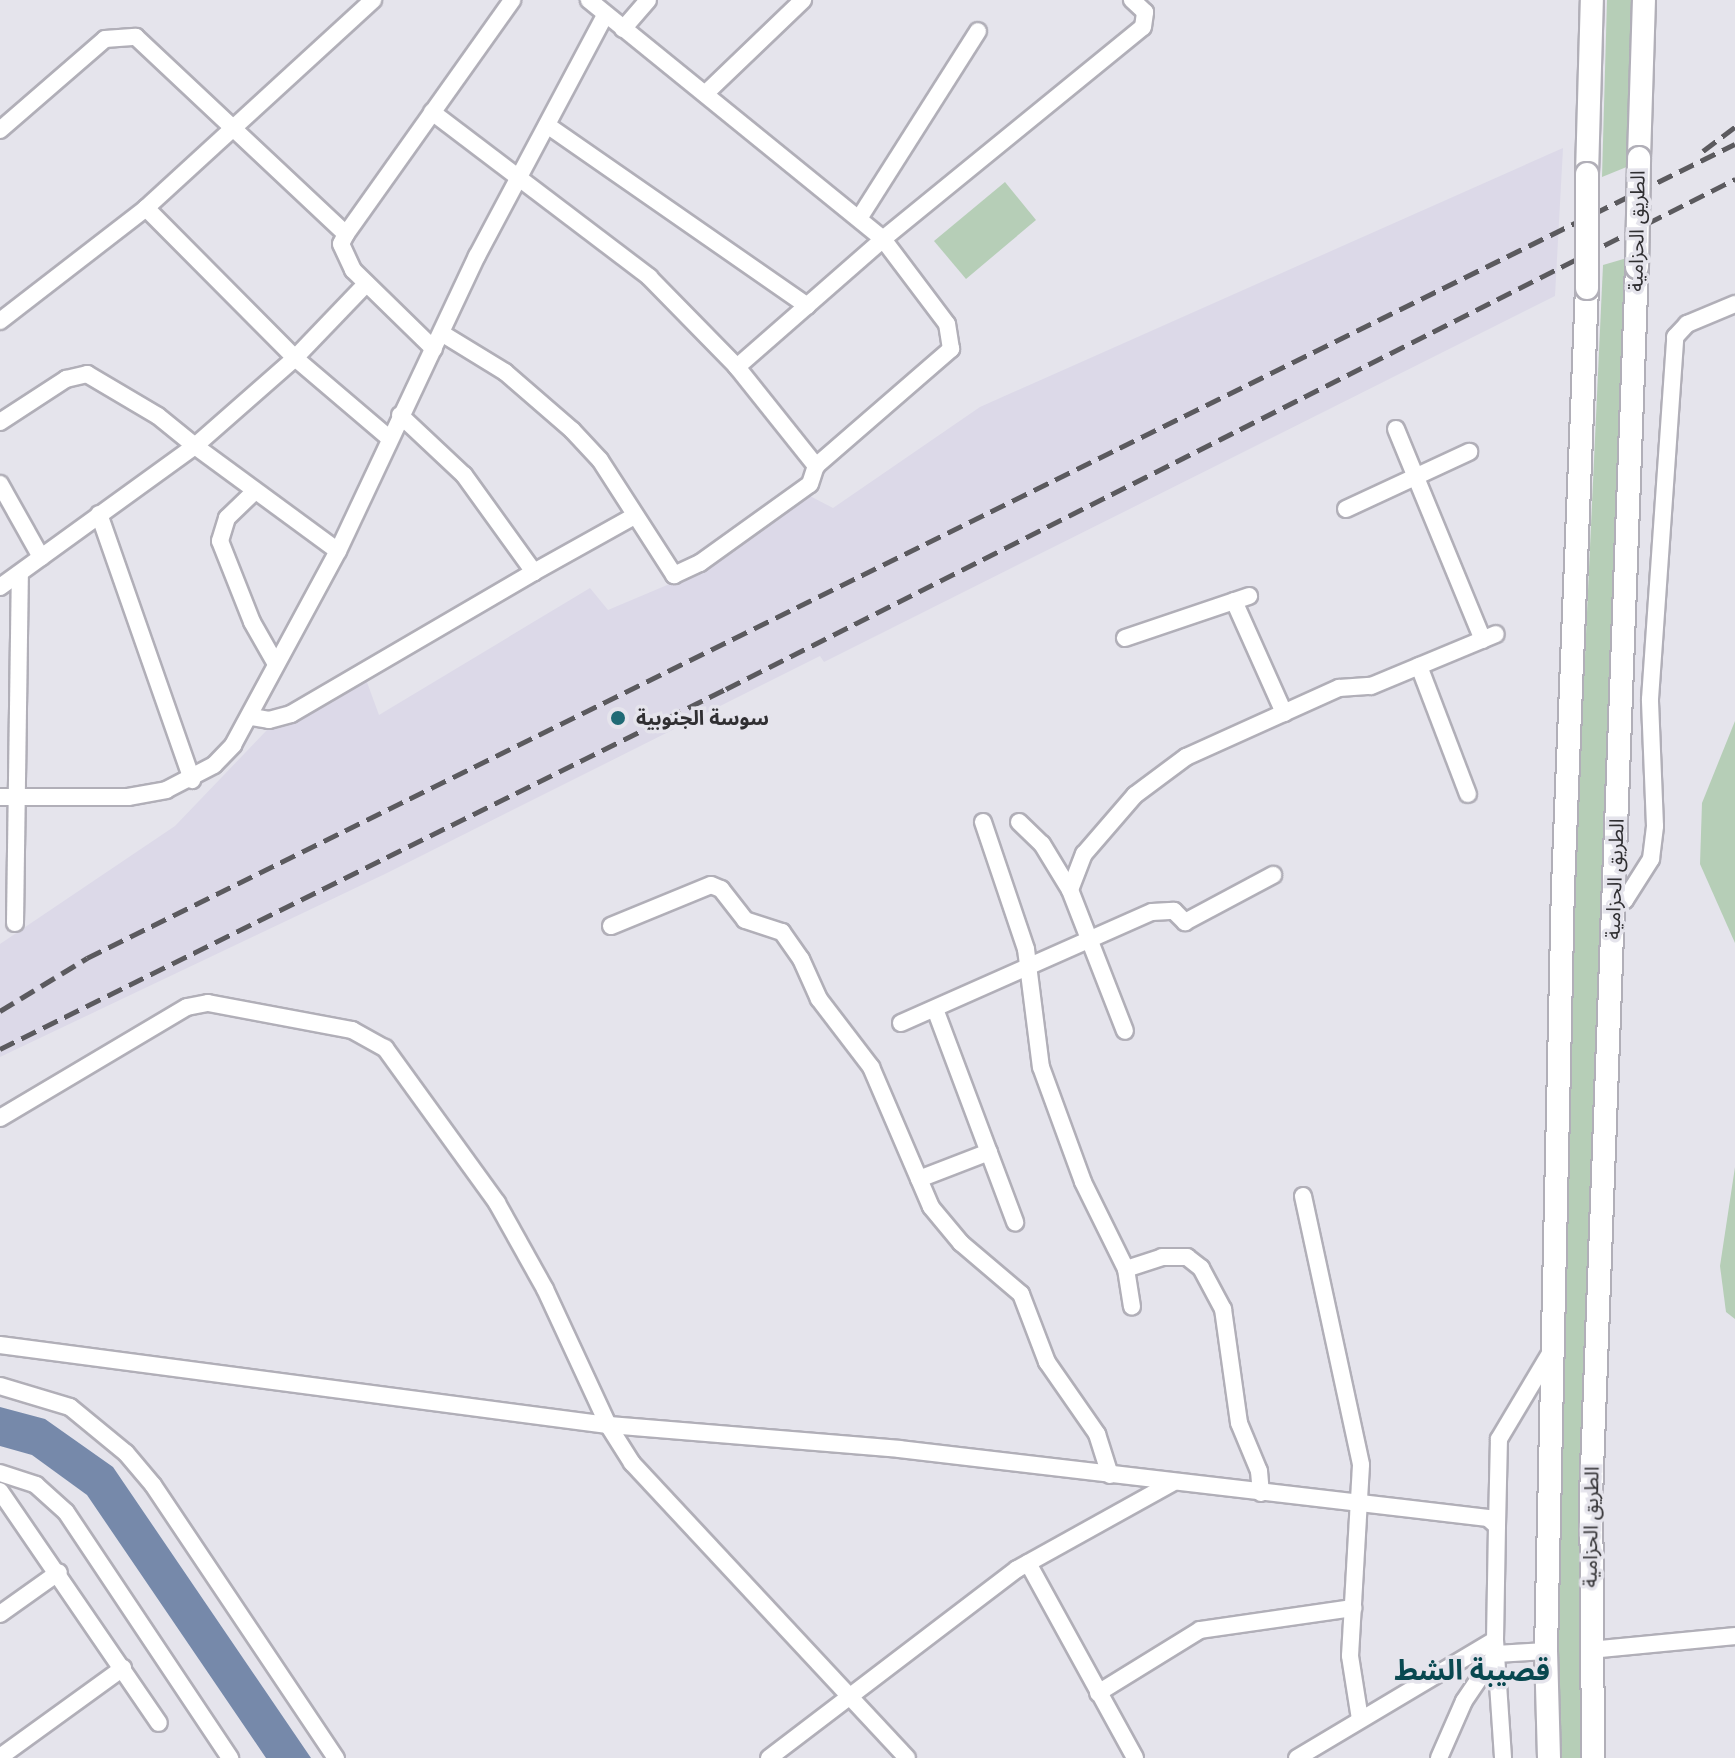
<!DOCTYPE html>
<meta charset="utf-8">
<style>
body{margin:0}
#map{position:relative;width:1735px;height:1758px;overflow:hidden;background:#e5e4ec;font-family:"Times New Roman","Noto Sans Arabic",serif}
div>[style]{position:absolute}
.built>*{inset:0;background:#dcd9e8}
.green>*{inset:0;background:#b6ceb7}
.water>*{inset:0;background:#7689aa}
.roads{filter:drop-shadow(2px 0 #b1afb8) drop-shadow(-2px 0 #b1afb8) drop-shadow(0 2px #b1afb8) drop-shadow(0 -2px #b1afb8)}
.minor>*{height:16px;margin:-8px;padding:0 8px;transform-origin:8px;border-radius:8px;background:#fff}
.highway>*{height:22px;margin:-11px;padding:0 11px;transform-origin:11px;border-radius:11px;background:#fff}
.rail>*{height:5px;margin-top:-2.5px;transform-origin:0;background:repeating-linear-gradient(90deg,#5b5a5e 0 16px,transparent 0 24px)}
.bridges{filter:drop-shadow(2px 0 #b1afb8) drop-shadow(-2px 0 #b1afb8) drop-shadow(0 2px #b1afb8) drop-shadow(0 -2px #b1afb8)}
.highway-bridge>*{height:22px;margin:-11px;padding:0 11px;transform-origin:11px;border-radius:11px;background:#fff}
.dots>*{width:22px;height:22px;translate:-50% -50%;box-sizing:border-box;border:4px solid #e5e4ec;border-radius:50%}
span{translate:-50% -50%;white-space:nowrap;text-align:center;line-height:1.15;-webkit-text-stroke:7px #e5e4ec;paint-order:stroke}
.street-label{font-size:20px;color:#302f32}
.poi-label{font-size:20px;color:#302f32;font-weight:700}
.left{translate:0 -50%;text-align:left}
.district-label{font-size:28px;color:#084850;font-weight:700}
</style>
<div id="map">
<div class="built">
<div style="clip-path:polygon(1563px 148px,1555px 296px,824px 662px,820px 656px,387px 873px,0 1057px,0 944px,175px 826px,267px 730px,364px 674px,379px 715px,590px 588px,608px 610px,679px 580px,806px 494px,833px 508px,980px 407px)"></div>
</div>
<div class="green">
<div style="clip-path:polygon(1607px 0,1634px 0,1629px 166px,1602px 177px)"></div>
<div style="clip-path:polygon(1005px 182px,1036px 220px,966px 279px,934px 241px)"></div>
<div style="clip-path:polygon(1627px 258px,1586px 1758px,1559px 1758px,1554px 1610px,1575px 873px,1603px 265px)"></div>
<div style="clip-path:polygon(1735px 721px,1735px 943px,1700px 864px,1702px 803px)"></div>
<div style="clip-path:polygon(1735px 1167px,1735px 1319px,1726px 1312px,1720px 1266px)"></div>
</div>
<div class="water">
<div style="clip-path:polygon(0 1407px,45px 1419px,113px 1467px,311px 1758px,266px 1758px,87px 1495px,32px 1455px,0 1446px)"></div>
</div>
<div class="roads">
<div class="minor">
<div style="left:623px;top:29px;width:38px;rotate:-49deg"></div>
<div style="left:705px;top:94px;width:136px;rotate:-43.8deg"></div>
<div style="left:432px;top:112px;width:273px;rotate:37.2deg"></div>
<div style="left:649px;top:277px;width:126px;rotate:45.6deg"></div>
<div style="left:737px;top:367px;width:127px;rotate:51.4deg"></div>
<div style="left:547px;top:125px;width:317px;rotate:34.8deg"></div>
<div style="left:0;top:130px;width:139px;rotate:-40.9deg"></div>
<div style="left:105px;top:39px;width:31px;rotate:-4deg"></div>
<div style="left:136px;top:37px;width:288px;rotate:43.2deg"></div>
<div style="left:346px;top:234px;width:11px;rotate:117deg"></div>
<div style="left:341px;top:244px;width:29px;rotate:65deg"></div>
<div style="left:353px;top:270px;width:113px;rotate:44.3deg"></div>
<div style="left:146px;top:208px;width:211px;rotate:45.2deg"></div>
<div style="left:295px;top:358px;width:123px;rotate:40.4deg"></div>
<div style="left:860px;top:217px;width:220px;rotate:-57.6deg"></div>
<div style="left:346px;top:234px;width:287px;rotate:-54.6deg"></div>
<div style="left:0;top:321px;width:185px;rotate:-37.7deg"></div>
<div style="left:146px;top:208px;width:308px;rotate:-42.5deg"></div>
<div style="left:443px;top:334px;width:73px;rotate:31.5deg"></div>
<div style="left:505px;top:372px;width:89px;rotate:40.9deg"></div>
<div style="left:572px;top:430px;width:41px;rotate:47deg"></div>
<div style="left:600px;top:460px;width:137px;rotate:57.2deg"></div>
<div style="left:674px;top:575px;width:29px;rotate:-25deg"></div>
<div style="left:700px;top:563px;width:135px;rotate:-35.7deg"></div>
<div style="left:810px;top:484px;width:19px;rotate:-72deg"></div>
<div style="left:816px;top:466px;width:179px;rotate:-40.9deg"></div>
<div style="left:951px;top:349px;width:25px;rotate:-99deg"></div>
<div style="left:947px;top:324px;width:106px;rotate:-127deg"></div>
<div style="left:883px;top:239px;width:379px;rotate:-140.9deg"></div>
<div style="left:737px;top:367px;width:194px;rotate:-41.2deg"></div>
<div style="left:883px;top:239px;width:335px;rotate:-39.2deg"></div>
<div style="left:1143px;top:27px;width:15px;rotate:-82deg"></div>
<div style="left:1145px;top:12px;width:18px;rotate:-137deg"></div>
<div style="left:400px;top:415px;width:88px;rotate:43.2deg"></div>
<div style="left:464px;top:475px;width:120px;rotate:54.2deg"></div>
<div style="left:534px;top:572px;width:115px;rotate:-29.2deg"></div>
<div style="left:0;top:422px;width:79px;rotate:-33.1deg"></div>
<div style="left:66px;top:379px;width:22px;rotate:-13deg"></div>
<div style="left:87px;top:374px;width:82px;rotate:30.6deg"></div>
<div style="left:158px;top:416px;width:48px;rotate:39deg"></div>
<div style="left:195px;top:446px;width:133px;rotate:-41.3deg"></div>
<div style="left:295px;top:358px;width:103px;rotate:-46.2deg"></div>
<div style="left:1396px;top:429px;width:228px;rotate:67.6deg"></div>
<div style="left:0;top:484px;width:84px;rotate:60.7deg"></div>
<div style="left:255px;top:491px;width:39px;rotate:136deg"></div>
<div style="left:227px;top:518px;width:24px;rotate:107deg"></div>
<div style="left:220px;top:541px;width:87px;rotate:68.4deg"></div>
<div style="left:252px;top:622px;width:48px;rotate:60.3deg"></div>
<div style="left:1346px;top:509px;width:136px;rotate:-24.9deg"></div>
<div style="left:99px;top:514px;width:282px;rotate:70.7deg"></div>
<div style="left:0;top:587px;width:241px;rotate:-35.9deg"></div>
<div style="left:195px;top:446px;width:177px;rotate:36.3deg"></div>
<div style="left:1234px;top:601px;width:123px;rotate:65.9deg"></div>
<div style="left:1125px;top:638px;width:131px;rotate:-18.7deg"></div>
<div style="left:1419px;top:666px;width:137px;rotate:69.1deg"></div>
<div style="left:252px;top:717px;width:17px;rotate:10deg"></div>
<div style="left:269px;top:720px;width:23px;rotate:-15deg"></div>
<div style="left:291px;top:714px;width:281px;rotate:-30.3deg"></div>
<div style="left:0;top:797px;width:128px"></div>
<div style="left:128px;top:797px;width:39px;rotate:-10deg"></div>
<div style="left:166px;top:790px;width:54px;rotate:-27.5deg"></div>
<div style="left:214px;top:765px;width:28px;rotate:-46deg"></div>
<div style="left:233px;top:745px;width:221px;rotate:-61.6deg"></div>
<div style="left:338px;top:551px;width:326px;rotate:-64.8deg"></div>
<div style="left:477px;top:256px;width:273px;rotate:-62deg"></div>
<div style="left:983px;top:822px;width:134px;rotate:71.3deg"></div>
<div style="left:1026px;top:949px;width:119px;rotate:82.8deg"></div>
<div style="left:1041px;top:1067px;width:122px;rotate:69.9deg"></div>
<div style="left:1083px;top:1182px;width:97px;rotate:63.7deg"></div>
<div style="left:1126px;top:1269px;width:38px;rotate:81deg"></div>
<div style="left:1019px;top:822px;width:32px;rotate:44deg"></div>
<div style="left:1042px;top:844px;width:54px;rotate:58.7deg"></div>
<div style="left:1070px;top:890px;width:151px;rotate:68.7deg"></div>
<div style="left:1070px;top:890px;width:39px;rotate:-69deg"></div>
<div style="left:1084px;top:854px;width:78px;rotate:-49.2deg"></div>
<div style="left:1135px;top:795px;width:64px;rotate:-36.7deg"></div>
<div style="left:1186px;top:757px;width:168px;rotate:-24.3deg"></div>
<div style="left:1339px;top:688px;width:32px;rotate:-4deg"></div>
<div style="left:1371px;top:686px;width:135px;rotate:-22.6deg"></div>
<div style="left:1614px;top:902px;width:11px;rotate:-10deg"></div>
<div style="left:1625px;top:900px;width:49px;rotate:-57.6deg"></div>
<div style="left:1651px;top:859px;width:33px;rotate:-83deg"></div>
<div style="left:1655px;top:826px;width:127px;rotate:-92.3deg"></div>
<div style="left:1650px;top:699px;width:363px;rotate:-86deg"></div>
<div style="left:1675px;top:337px;width:18px;rotate:-47deg"></div>
<div style="left:1687px;top:324px;width:52px;rotate:-22.6deg"></div>
<div style="left:15px;top:923px;width:348px;rotate:-89.2deg"></div>
<div style="left:611px;top:926px;width:108px;rotate:-22.3deg"></div>
<div style="left:711px;top:885px;width:11px;rotate:22deg"></div>
<div style="left:721px;top:889px;width:39px;rotate:52deg"></div>
<div style="left:745px;top:920px;width:39px;rotate:18deg"></div>
<div style="left:782px;top:932px;width:33px;rotate:55deg"></div>
<div style="left:801px;top:959px;width:44px;rotate:65.8deg"></div>
<div style="left:819px;top:999px;width:86px;rotate:52.6deg"></div>
<div style="left:871px;top:1067px;width:152px;rotate:66.8deg"></div>
<div style="left:931px;top:1207px;width:47px;rotate:50.2deg"></div>
<div style="left:961px;top:1243px;width:79px;rotate:40.4deg"></div>
<div style="left:1021px;top:1294px;width:73px;rotate:69.1deg"></div>
<div style="left:1047px;top:1362px;width:88px;rotate:55.2deg"></div>
<div style="left:1097px;top:1434px;width:43px;rotate:72.4deg"></div>
<div style="left:935px;top:1009px;width:228px;rotate:69.4deg"></div>
<div style="left:901px;top:1023px;width:274px;rotate:-23.9deg"></div>
<div style="left:1152px;top:912px;width:22px;rotate:-3deg"></div>
<div style="left:1174px;top:911px;width:16px;rotate:45deg"></div>
<div style="left:1185px;top:922px;width:100px;rotate:-28.1deg"></div>
<div style="left:0;top:1118px;width:217px;rotate:-30.7deg"></div>
<div style="left:187px;top:1007px;width:21px;rotate:-11deg"></div>
<div style="left:208px;top:1003px;width:147px;rotate:10.6deg"></div>
<div style="left:352px;top:1030px;width:38px;rotate:29deg"></div>
<div style="left:385px;top:1048px;width:191px;rotate:54.1deg"></div>
<div style="left:497px;top:1203px;width:98px;rotate:60.8deg"></div>
<div style="left:545px;top:1289px;width:150px;rotate:65.1deg"></div>
<div style="left:608px;top:1425px;width:45px;rotate:57.7deg"></div>
<div style="left:632px;top:1463px;width:403px;rotate:47deg"></div>
<div style="left:919px;top:1179px;width:75px;rotate:-21.1deg"></div>
<div style="left:1303px;top:1196px;width:275px;rotate:77.8deg"></div>
<div style="left:1361px;top:1465px;width:191px;rotate:93.3deg"></div>
<div style="left:1350px;top:1656px;width:64px;rotate:81deg"></div>
<div style="left:1126px;top:1269px;width:38px;rotate:-18deg"></div>
<div style="left:1162px;top:1257px;width:25px"></div>
<div style="left:1187px;top:1257px;width:18px;rotate:38deg"></div>
<div style="left:1201px;top:1268px;width:47px;rotate:61.8deg"></div>
<div style="left:1223px;top:1309px;width:115px;rotate:82deg"></div>
<div style="left:1239px;top:1423px;width:52px;rotate:67.4deg"></div>
<div style="left:1259px;top:1471px;width:22px;rotate:85deg"></div>
<div style="left:0;top:1345px;width:613px;rotate:7.5deg"></div>
<div style="left:608px;top:1425px;width:292px;rotate:4.7deg"></div>
<div style="left:899px;top:1449px;width:593px;rotate:6.68deg"></div>
<div style="left:1488px;top:1518px;width:12px;rotate:42deg"></div>
<div style="left:1497px;top:1526px;width:114px;rotate:91deg"></div>
<div style="left:1495px;top:1640px;width:118px;rotate:86.1deg"></div>
<div style="left:0;top:1386px;width:73px;rotate:16.7deg"></div>
<div style="left:70px;top:1407px;width:72px;rotate:39.4deg"></div>
<div style="left:126px;top:1453px;width:42px;rotate:49.8deg"></div>
<div style="left:153px;top:1485px;width:329px;rotate:56.2deg"></div>
<div style="left:0;top:1473px;width:38px;rotate:18deg"></div>
<div style="left:36px;top:1485px;width:40px;rotate:42deg"></div>
<div style="left:66px;top:1512px;width:296px;rotate:56.3deg"></div>
<div style="left:0;top:1491px;width:281px;rotate:55.6deg"></div>
<div style="left:1497px;top:1526px;width:87px;rotate:-88.7deg"></div>
<div style="left:1499px;top:1439px;width:104px;rotate:-59.2deg"></div>
<div style="left:1028px;top:1563px;width:222px;rotate:61.2deg"></div>
<div style="left:0;top:1614px;width:72px;rotate:-35.4deg"></div>
<div style="left:1590px;top:1650px;width:146px;rotate:-5.5deg"></div>
<div style="left:1098px;top:1693px;width:120px;rotate:-31.7deg"></div>
<div style="left:1200px;top:1630px;width:155px;rotate:-8.2deg"></div>
<div style="left:0;top:1757px;width:152px;rotate:-35.9deg"></div>
<div style="left:769px;top:1758px;width:312px;rotate:-37.3deg"></div>
<div style="left:1017px;top:1569px;width:177px;rotate:-29deg"></div>
<div style="left:1297px;top:1758px;width:230px;rotate:-30.8deg"></div>
<div style="left:1439px;top:1758px;width:62px;rotate:-66.3deg"></div>
<div style="left:1464px;top:1701px;width:57px;rotate:-55.8deg"></div>
<div style="left:1496px;top:1654px;width:50px;rotate:-3.4deg"></div>
</div>
<div class="highway">
<div style="left:1639px;top:158px;width:158px;rotate:-88.2deg"></div>
<div style="left:1587px;top:174px;width:174px;rotate:-88.4deg"></div>
<div style="left:1549px;top:1758px;width:107px;rotate:-91.6deg"></div>
<div style="left:1546px;top:1651px;width:764px;rotate:-88.73deg"></div>
<div style="left:1563px;top:887px;width:599px;rotate:-87.71deg"></div>
<div style="left:1593px;top:1758px;width:262px;rotate:-90.4deg"></div>
<div style="left:1591px;top:1496px;width:1230px;rotate:-87.86deg"></div>
</div>
</div>
<div class="rail">
<div style="left:1703px;top:151px;width:40px;rotate:-37deg"></div>
<div style="left:0;top:1011px;width:102px;rotate:-31.3deg"></div>
<div style="left:87px;top:958px;width:1838px;rotate:-26.29deg"></div>
<div style="left:0;top:1049px;width:810px;rotate:-26.38deg"></div>
<div style="left:726px;top:689px;width:1131px;rotate:-26.81deg"></div>
</div>
<div class="bridges">
<div class="highway-bridge">
<div style="left:1637px;top:267px;width:109px;rotate:-88.9deg"></div>
<div style="left:1587px;top:288px;width:114px;rotate:-90deg"></div>
</div>
</div>
<div class="dots">
<div style="left:618px;top:718px;background:#206a75"></div>
</div>
<div class="street-label">
<span style="left:1637px;top:231px;rotate:-89deg">الطريق الحزامية</span>
<span style="left:1615px;top:879px;rotate:-88deg">الطريق الحزامية</span>
<span style="left:1591px;top:1527px;rotate:-89deg">الطريق الحزامية</span>
</div>
<div class="poi-label">
<span class="left" style="left:636px;top:718px">سوسة الجنوبية</span>
</div>
<div class="district-label">
<span style="left:1472px;top:1671px">قصيبة الشط</span>
</div>
</div>
